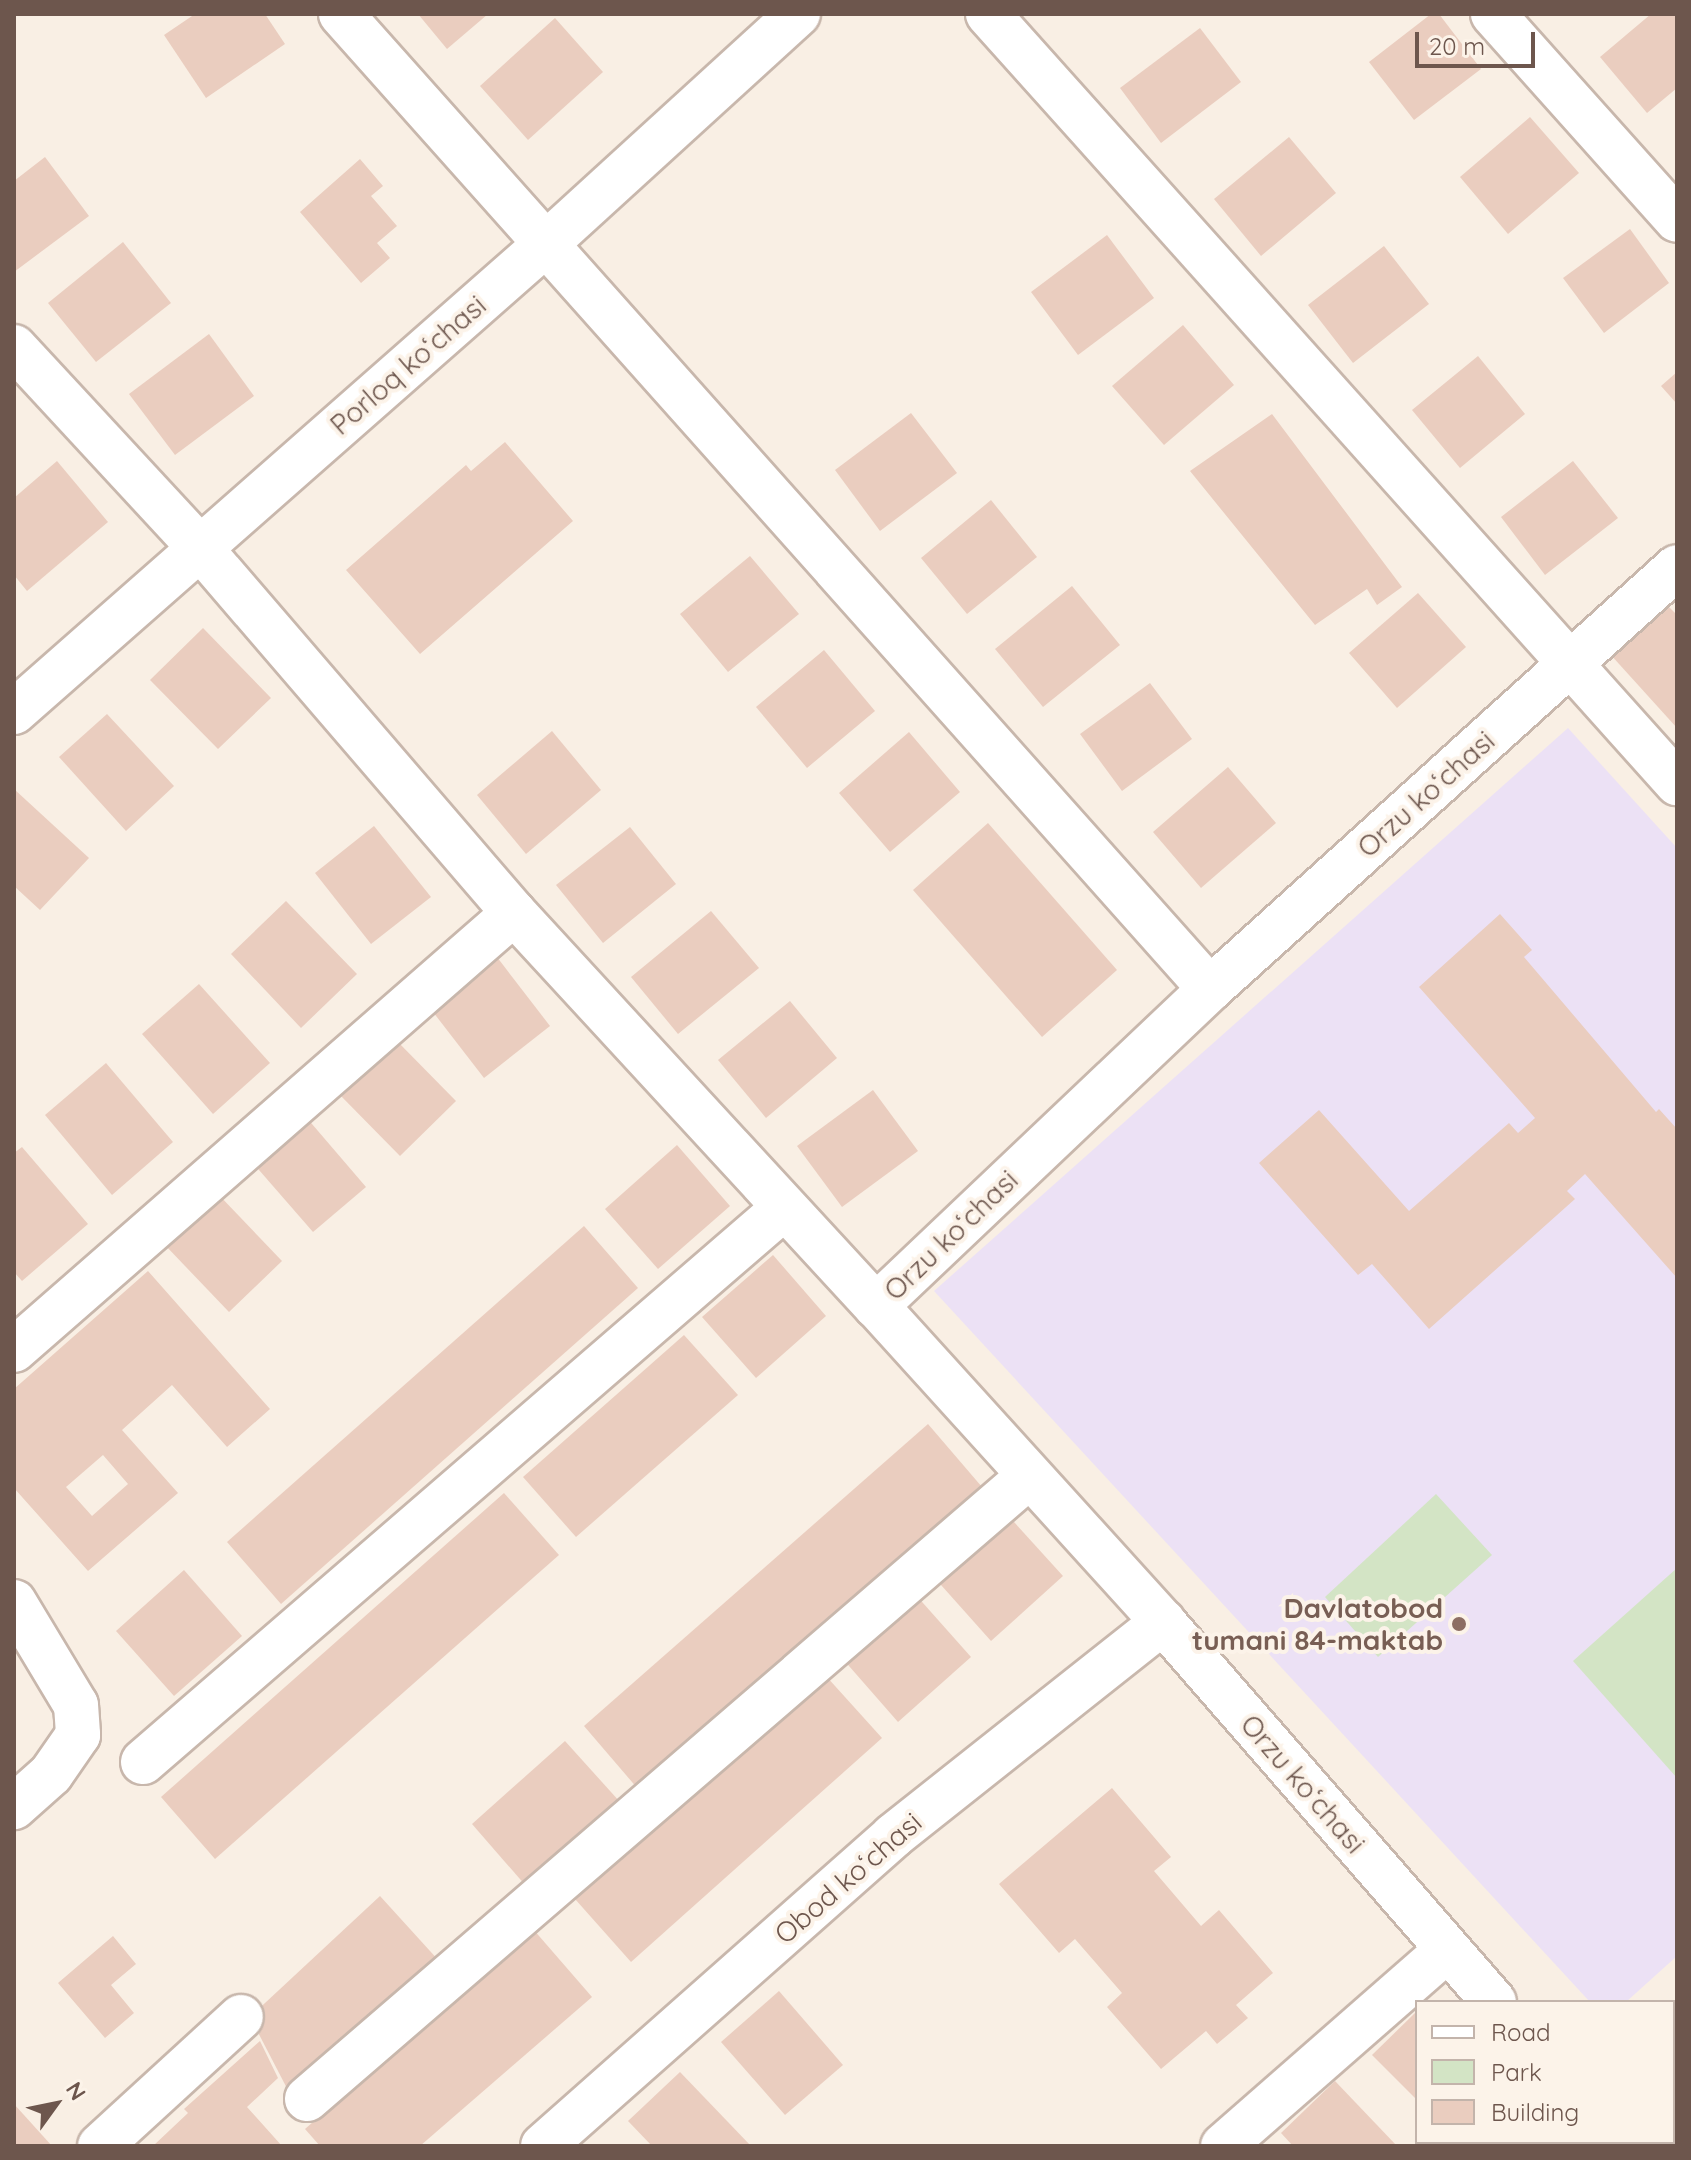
<!DOCTYPE html>
<meta charset="utf-8">
<style>
body{margin:0}
#map{position:relative;width:1691px;height:2160px;overflow:hidden;background:#f9efe4;font-family:Quicksand,sans-serif}
div>[style]{position:absolute}
.education>*{inset:0;background:#ece1f5}
.green>*{inset:0;background:#d3e4c5}
.building>*{inset:0;background:#eacdbf}
.roads{filter:drop-shadow(2px 0 #c8b7ac) drop-shadow(-2px 0 #c8b7ac) drop-shadow(0 2px #c8b7ac) drop-shadow(0 -2px #c8b7ac)}
.minor>*{height:44px;margin:-22px;padding:0 22px;transform-origin:22px;border-radius:22px;background:#fff}
.dots>*{width:22px;height:22px;translate:-50% -50%;box-sizing:border-box;border:4px solid #fcf3e9;border-radius:50%}
span{translate:-50% -50%;white-space:nowrap;text-align:center;line-height:1.15;-webkit-text-stroke:8px #fcf3e9;paint-order:stroke}
.street-label{font-size:28px;color:#6d564d}
.education-label{font-size:28px;color:#785e54;font-weight:700}
.right{translate:-100% -50%;text-align:right}
.frame{position:absolute;inset:0;border:16px solid #6d564d;pointer-events:none}
.legend{position:absolute;left:1415px;top:2000px;width:260px;height:144px;box-sizing:border-box;background:#fcf3e9;border:2px solid #c3b4ab;margin:0;padding:10px 14px;list-style:none;font-size:24px;color:#6d564d}
.legend li{display:flex;align-items:center;gap:16px;height:40px}
.legend b{width:40px;border:2px solid #c3b4ab}
.north{position:absolute;left:16px;top:2064px;width:80px;height:80px;-webkit-text-stroke:6px #fcf3e9;paint-order:stroke;rotate:57deg;font-size:22px;font-weight:700;line-height:32px;text-align:center;color:#6d564d}
.north::after{content:'';display:block;margin:auto;width:28px;height:36px;background:#6d564d;clip-path:polygon(50% 0,100% 100%,50% 72%,0 100%)}
.scale{position:absolute;left:1415px;top:32px;width:120px;height:36px;box-sizing:border-box;border:4px solid #6d564d;border-top:0;padding-left:10px;font-size:24px;line-height:28px;white-space:nowrap;color:#6d564d;-webkit-text-stroke:6px #fcf3e9;paint-order:stroke}
</style>
<div id="map">
<div class="education">
<div style="clip-path:polygon(1568px 728px,1677px 848px,1677px 1956px,1626px 2002px,1590px 2002px,934px 1291px)"></div>
</div>
<div class="green">
<div style="clip-path:polygon(1436px 1494px,1492px 1555px,1378px 1657px,1325px 1597px)"></div>
<div style="clip-path:polygon(1677px 1568px,1677px 1778px,1573px 1661px)"></div>
</div>
<div class="building">
<div style="clip-path:polygon(195px 14px,265px 14px,285px 44px,206px 98px,164px 35px)"></div>
<div style="clip-path:polygon(418px 14px,488px 14px,447px 49px)"></div>
<div style="clip-path:polygon(1431px 14px,1439px 14px,1481px 69px,1414px 120px,1369px 62px)"></div>
<div style="clip-path:polygon(1651px 14px,1677px 14px,1677px 88px,1647px 113px,1600px 57px)"></div>
<div style="clip-path:polygon(555px 18px,603px 72px,528px 140px,480px 86px)"></div>
<div style="clip-path:polygon(1200px 28px,1241px 82px,1161px 143px,1120px 88px)"></div>
<div style="clip-path:polygon(1530px 117px,1579px 173px,1508px 234px,1460px 177px)"></div>
<div style="clip-path:polygon(1289px 137px,1336px 193px,1261px 256px,1214px 199px)"></div>
<div style="clip-path:polygon(45px 157px,89px 216px,14px 272px,14px 181px)"></div>
<div style="clip-path:polygon(360px 159px,383px 186px,371px 196px,397px 226px,377px 243px,390px 258px,361px 283px,300px 212px)"></div>
<div style="clip-path:polygon(1630px 229px,1669px 283px,1604px 333px,1563px 278px)"></div>
<div style="clip-path:polygon(1107px 235px,1154px 298px,1078px 355px,1031px 292px)"></div>
<div style="clip-path:polygon(123px 242px,171px 303px,96px 362px,48px 303px)"></div>
<div style="clip-path:polygon(1384px 246px,1429px 304px,1353px 363px,1308px 305px)"></div>
<div style="clip-path:polygon(1183px 325px,1234px 385px,1164px 445px,1112px 386px)"></div>
<div style="clip-path:polygon(209px 334px,254px 396px,175px 455px,129px 394px)"></div>
<div style="clip-path:polygon(1478px 356px,1525px 414px,1460px 468px,1412px 410px)"></div>
<div style="clip-path:polygon(1677px 372px,1677px 404px,1661px 386px)"></div>
<div style="clip-path:polygon(911px 413px,957px 473px,880px 531px,835px 470px)"></div>
<div style="clip-path:polygon(1272px 414px,1402px 587px,1377px 605px,1367px 589px,1315px 625px,1190px 471px)"></div>
<div style="clip-path:polygon(505px 442px,573px 521px,420px 654px,346px 570px,466px 465px,471px 471px)"></div>
<div style="clip-path:polygon(57px 461px,108px 522px,27px 591px,14px 575px,14px 498px)"></div>
<div style="clip-path:polygon(1573px 461px,1618px 518px,1545px 575px,1501px 517px)"></div>
<div style="clip-path:polygon(991px 500px,1037px 557px,967px 614px,921px 558px)"></div>
<div style="clip-path:polygon(750px 556px,799px 614px,728px 672px,680px 614px)"></div>
<div style="clip-path:polygon(1072px 586px,1120px 645px,1043px 707px,995px 649px)"></div>
<div style="clip-path:polygon(1418px 593px,1466px 647px,1397px 708px,1349px 653px)"></div>
<div style="clip-path:polygon(1665px 603px,1677px 615px,1677px 728px,1610px 654px)"></div>
<div style="clip-path:polygon(203px 628px,271px 698px,218px 749px,150px 680px)"></div>
<div style="clip-path:polygon(824px 650px,875px 711px,807px 768px,756px 707px)"></div>
<div style="clip-path:polygon(1150px 683px,1192px 739px,1122px 791px,1080px 734px)"></div>
<div style="clip-path:polygon(107px 714px,174px 786px,126px 831px,59px 757px)"></div>
<div style="clip-path:polygon(552px 731px,601px 790px,526px 854px,477px 795px)"></div>
<div style="clip-path:polygon(909px 732px,960px 792px,890px 852px,839px 793px)"></div>
<div style="clip-path:polygon(1228px 767px,1276px 823px,1201px 888px,1153px 832px)"></div>
<div style="clip-path:polygon(14px 789px,89px 858px,40px 910px,14px 886px)"></div>
<div style="clip-path:polygon(988px 823px,1117px 970px,1042px 1037px,913px 890px)"></div>
<div style="clip-path:polygon(374px 826px,431px 897px,371px 944px,315px 873px)"></div>
<div style="clip-path:polygon(630px 827px,676px 884px,603px 943px,556px 885px)"></div>
<div style="clip-path:polygon(286px 901px,357px 974px,301px 1028px,231px 954px)"></div>
<div style="clip-path:polygon(711px 911px,759px 968px,678px 1034px,631px 977px)"></div>
<div style="clip-path:polygon(1500px 914px,1532px 950px,1524px 957px,1656px 1112px,1659px 1109px,1677px 1129px,1677px 1278px,1585px 1174px,1567px 1191px,1575px 1199px,1429px 1329px,1372px 1264px,1358px 1275px,1259px 1163px,1319px 1110px,1409px 1211px,1509px 1123px,1518px 1133px,1535px 1118px,1419px 987px)"></div>
<div style="clip-path:polygon(490px 948px,550px 1026px,484px 1078px,423px 999px)"></div>
<div style="clip-path:polygon(199px 984px,270px 1063px,213px 1114px,142px 1034px)"></div>
<div style="clip-path:polygon(790px 1001px,837px 1058px,766px 1118px,718px 1060px)"></div>
<div style="clip-path:polygon(395px 1039px,456px 1101px,400px 1156px,339px 1094px)"></div>
<div style="clip-path:polygon(106px 1063px,173px 1142px,112px 1195px,45px 1115px)"></div>
<div style="clip-path:polygon(873px 1090px,918px 1151px,842px 1207px,797px 1146px)"></div>
<div style="clip-path:polygon(306px 1117px,366px 1187px,313px 1232px,253px 1163px)"></div>
<div style="clip-path:polygon(677px 1145px,730px 1206px,658px 1269px,605px 1209px)"></div>
<div style="clip-path:polygon(22px 1147px,88px 1224px,22px 1281px,14px 1272px,14px 1153px)"></div>
<div style="clip-path:polygon(217px 1193px,282px 1261px,229px 1312px,164px 1244px)"></div>
<div style="clip-path:polygon(584px 1226px,638px 1288px,281px 1604px,227px 1542px)"></div>
<div style="clip-path:polygon(773px 1255px,826px 1316px,756px 1378px,702px 1317px)"></div>
<div style="clip-path:polygon(evenodd,148px 1271px,270px 1409px,227px 1447px,172px 1385px,122px 1430px,178px 1493px,88px 1571px,14px 1488px,14px 1389px,148px 1271px,103px 1455px,128px 1484px,92px 1516px,66px 1487px,103px 1455px)"></div>
<div style="clip-path:polygon(684px 1335px,738px 1395px,576px 1537px,523px 1477px)"></div>
<div style="clip-path:polygon(928px 1424px,982px 1487px,638px 1789px,584px 1726px)"></div>
<div style="clip-path:polygon(504px 1493px,559px 1555px,215px 1859px,161px 1797px)"></div>
<div style="clip-path:polygon(1005px 1512px,1063px 1576px,991px 1641px,933px 1576px)"></div>
<div style="clip-path:polygon(184px 1570px,242px 1636px,174px 1696px,116px 1631px)"></div>
<div style="clip-path:polygon(915px 1594px,971px 1657px,898px 1722px,842px 1658px)"></div>
<div style="clip-path:polygon(826px 1676px,882px 1738px,631px 1962px,575px 1899px)"></div>
<div style="clip-path:polygon(565px 1741px,620px 1802px,526px 1886px,472px 1824px)"></div>
<div style="clip-path:polygon(1112px 1788px,1171px 1857px,1154px 1871px,1201px 1926px,1219px 1910px,1273px 1973px,1236px 2005px,1248px 2018px,1217px 2044px,1206px 2031px,1161px 2069px,1107px 2007px,1122px 1993px,1075px 1939px,1059px 1953px,999px 1884px)"></div>
<div style="clip-path:polygon(380px 1896px,440px 1962px,292px 2098px,250px 2017px)"></div>
<div style="clip-path:polygon(533px 1929px,592px 1997px,420px 2146px,320px 2146px,305px 2129px)"></div>
<div style="clip-path:polygon(113px 1936px,136px 1964px,111px 1985px,134px 2013px,105px 2038px,58px 1983px)"></div>
<div style="clip-path:polygon(779px 1991px,843px 2065px,785px 2115px,721px 2042px)"></div>
<div style="clip-path:polygon(1417px 2011px,1417px 2100px,1372px 2055px)"></div>
<div style="clip-path:polygon(260px 2041px,278px 2078px,247px 2107px,282px 2146px,153px 2146px,188px 2113px,184px 2109px)"></div>
<div style="clip-path:polygon(1677px 2056px,1677px 2114px,1673px 2110px)"></div>
<div style="clip-path:polygon(680px 2072px,751px 2146px,652px 2146px,628px 2121px)"></div>
<div style="clip-path:polygon(1335px 2081px,1397px 2146px,1293px 2146px,1281px 2133px)"></div>
<div style="clip-path:polygon(14px 2104px,52px 2146px,14px 2146px)"></div>
</div>
<div class="roads">
<div class="minor">
<div style="left:341px;top:14px;width:1306px;rotate:48.29deg"></div>
<div style="left:988px;top:14px;width:1033px;rotate:48.14deg"></div>
<div style="left:1493px;top:14px;width:276px;rotate:48.2deg"></div>
<div style="left:14px;top:347px;width:274px;rotate:47.2deg"></div>
<div style="left:200px;top:548px;width:481px;rotate:49.3deg"></div>
<div style="left:514px;top:913px;width:534px;rotate:47.35deg"></div>
<div style="left:14px;top:712px;width:710px;rotate:-41.35deg"></div>
<div style="left:547px;top:243px;width:340px;rotate:-42.4deg"></div>
<div style="left:14px;top:1350px;width:664px;rotate:-41.15deg"></div>
<div style="left:14px;top:1602px;width:120px;rotate:59deg"></div>
<div style="left:76px;top:1705px;width:30px;rotate:86deg"></div>
<div style="left:78px;top:1735px;width:47px;rotate:124.7deg"></div>
<div style="left:51px;top:1774px;width:50px;rotate:138.3deg"></div>
<div style="left:143px;top:1762px;width:847px;rotate:-40.84deg"></div>
<div style="left:1494px;top:2002px;width:504px;rotate:-131.06deg"></div>
<div style="left:1163px;top:1622px;width:427px;rotate:-132.2deg"></div>
<div style="left:876px;top:1306px;width:460px;rotate:-43.5deg"></div>
<div style="left:1210px;top:989px;width:629px;rotate:-42.1deg"></div>
<div style="left:307px;top:2099px;width:952px;rotate:-40.78deg"></div>
<div style="left:1622px;top:2142px;width:6px;rotate:45deg"></div>
<div style="left:100px;top:2146px;width:191px;rotate:-42.5deg"></div>
<div style="left:543px;top:2146px;width:468px;rotate:-41.5deg"></div>
<div style="left:893px;top:1836px;width:345px;rotate:-38.4deg"></div>
<div style="left:1223px;top:2146px;width:298px;rotate:-41.2deg"></div>
</div>
</div>
<div class="dots">
<div style="left:1459px;top:1624px;background:#8d6e63"></div>
</div>
<div class="street-label">
<span style="left:408px;top:365px;rotate:-41deg">Porloq koʻchasi</span>
<span style="left:1426px;top:794px;rotate:-42deg">Orzu koʻchasi</span>
<span style="left:951px;top:1235px;rotate:-44deg">Orzu koʻchasi</span>
<span style="left:1303px;top:1784px;rotate:49deg">Orzu koʻchasi</span>
<span style="left:848px;top:1878px;rotate:-41deg">Obod koʻchasi</span>
</div>
<div class="education-label">
<span class="right" style="left:1443px;top:1624px">Davlatobod<br>tumani 84-maktab</span>
</div>
<div class="frame"></div>
<ul class="legend">
<li><b style="height:10px;background:#fff"></b>Road</li>
<li><b style="height:22px;background:#d3e4c5"></b>Park</li>
<li><b style="height:22px;background:#eacdbf"></b>Building</li>
</ul>
<div class="north">N</div>
<div class="scale">20 m</div>
</div>
